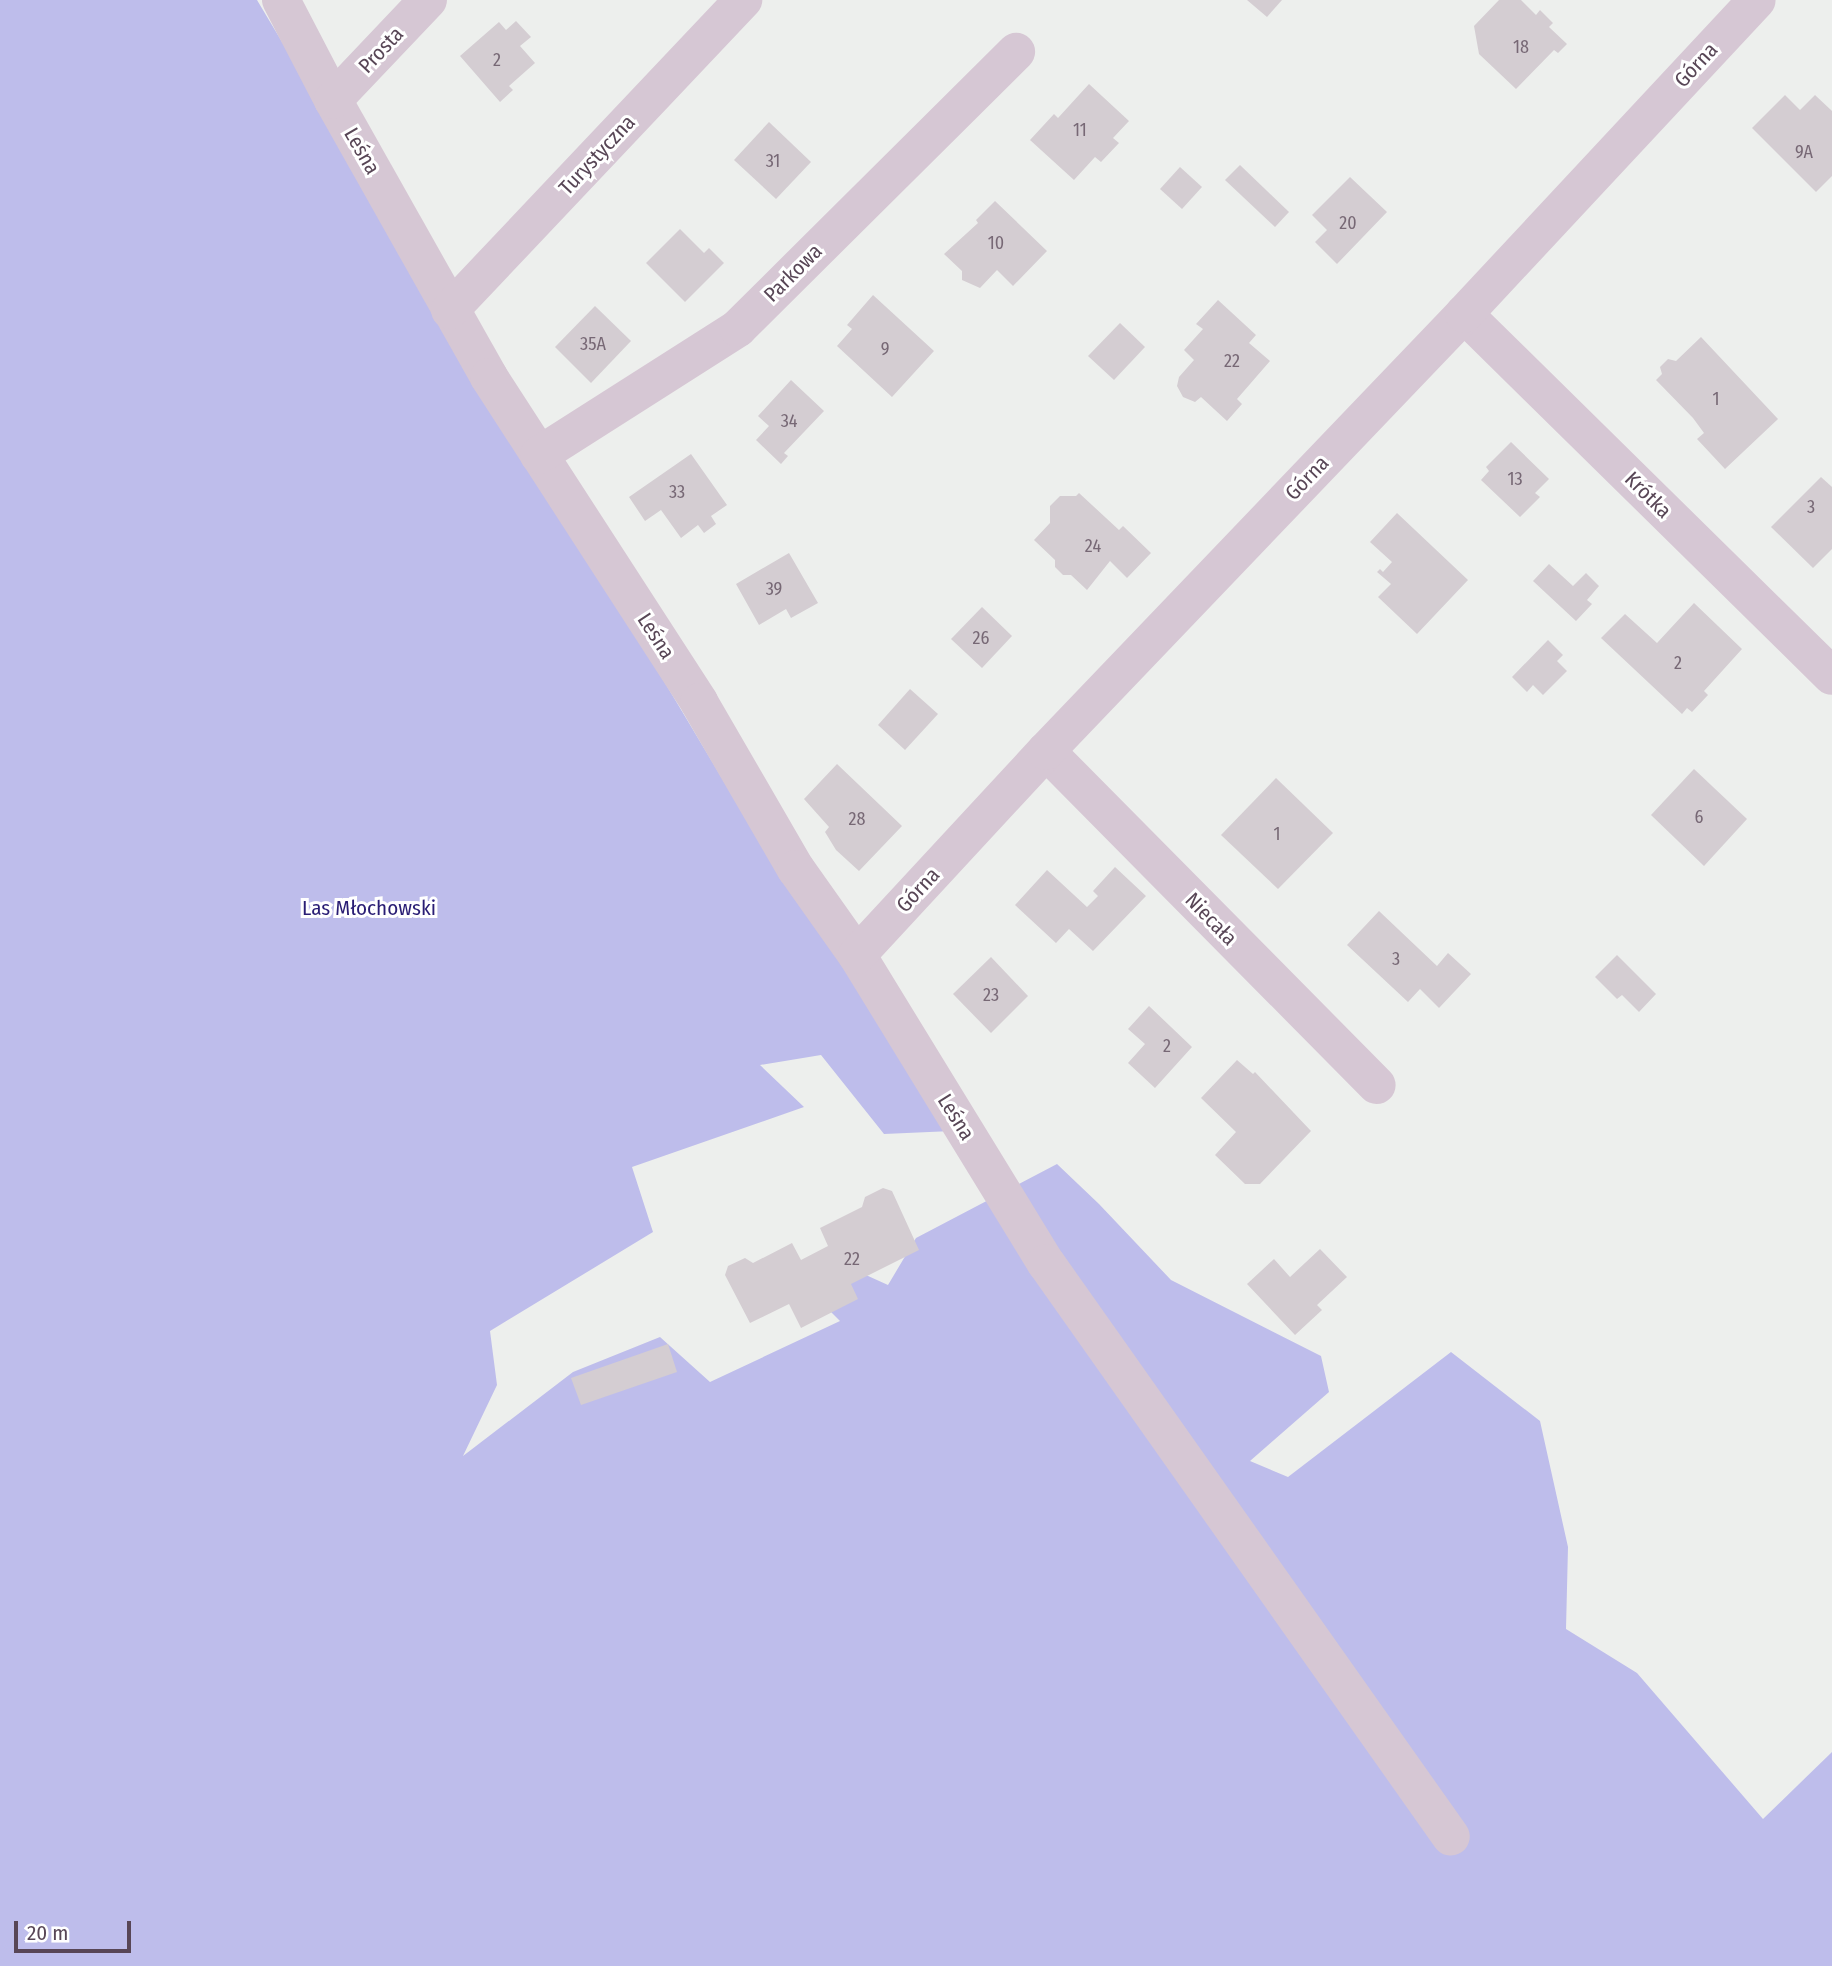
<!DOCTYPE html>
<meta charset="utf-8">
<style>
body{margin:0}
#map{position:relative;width:1832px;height:1966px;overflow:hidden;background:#edefed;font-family:"Fira Sans Condensed",sans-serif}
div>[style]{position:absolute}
.green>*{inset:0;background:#bebdeb}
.building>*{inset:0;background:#d4cdd2}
.minor>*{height:38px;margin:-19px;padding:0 19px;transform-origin:19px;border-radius:19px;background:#d6c7d4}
span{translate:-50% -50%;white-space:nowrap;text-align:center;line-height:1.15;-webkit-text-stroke:6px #fff;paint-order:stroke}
.number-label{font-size:18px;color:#776875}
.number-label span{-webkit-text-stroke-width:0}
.street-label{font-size:21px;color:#584656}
.park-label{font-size:21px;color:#291d74}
.scale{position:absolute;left:14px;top:1921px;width:117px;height:32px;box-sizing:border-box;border:4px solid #584656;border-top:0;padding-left:9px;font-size:21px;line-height:24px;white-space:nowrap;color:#584656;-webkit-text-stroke:5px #fff;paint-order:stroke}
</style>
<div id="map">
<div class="green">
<div style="clip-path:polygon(0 0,257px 0,735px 800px,952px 1131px,884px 1134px,821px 1055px,760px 1065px,804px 1107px,632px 1167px,653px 1232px,490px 1331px,497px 1385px,463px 1456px,573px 1372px,660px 1337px,710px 1382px,840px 1321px,816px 1297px,846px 1266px,888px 1285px,916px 1238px,1057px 1164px,1099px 1204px,1171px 1280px,1321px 1356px,1329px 1392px,1250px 1461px,1288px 1477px,1451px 1352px,1540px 1421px,1568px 1547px,1566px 1629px,1637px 1673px,1763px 1819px,1832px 1752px,1832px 1966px,0 1966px)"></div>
</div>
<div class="building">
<div style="clip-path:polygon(1247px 0,1282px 0,1267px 17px)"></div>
<div style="clip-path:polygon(1499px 0,1521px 0,1536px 15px,1540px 10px,1553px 23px,1549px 27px,1567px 44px,1558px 53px,1554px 50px,1516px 89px,1479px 54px,1474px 26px)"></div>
<div style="clip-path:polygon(516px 21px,531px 37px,520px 46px,535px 63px,509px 86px,513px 90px,500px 102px,460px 56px,499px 22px,506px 30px)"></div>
<div style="clip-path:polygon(1089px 84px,1129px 121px,1113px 138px,1119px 143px,1101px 162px,1095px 157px,1074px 180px,1030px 140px,1054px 114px,1058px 118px)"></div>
<div style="clip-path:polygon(1785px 95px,1800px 110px,1815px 95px,1832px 111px,1832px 176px,1816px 192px,1752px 128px)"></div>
<div style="clip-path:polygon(769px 122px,811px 162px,776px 199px,734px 160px)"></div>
<div style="clip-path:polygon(1240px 165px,1289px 212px,1275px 227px,1225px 180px)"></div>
<div style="clip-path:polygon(1180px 167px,1202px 187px,1182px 209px,1160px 189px)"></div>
<div style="clip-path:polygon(1350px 177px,1387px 212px,1337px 264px,1315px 242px,1327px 230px,1312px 215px)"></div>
<div style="clip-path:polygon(995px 201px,1047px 251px,1013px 286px,997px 270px,980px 288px,962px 280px,962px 271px,944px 254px,978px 223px,976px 220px)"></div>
<div style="clip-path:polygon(680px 229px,704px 253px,709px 248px,724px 263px,685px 302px,646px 263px)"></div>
<div style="clip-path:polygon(873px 295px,934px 351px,892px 397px,837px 346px,852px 329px,847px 325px)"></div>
<div style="clip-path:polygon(1218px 300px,1256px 335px,1249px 343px,1270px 361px,1237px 399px,1242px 404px,1227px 421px,1201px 397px,1195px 402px,1183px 397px,1177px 386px,1179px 377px,1194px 360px,1184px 350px,1203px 329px,1196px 324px)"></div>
<div style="clip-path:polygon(595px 306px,631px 341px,591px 383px,555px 347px)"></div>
<div style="clip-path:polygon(1120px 323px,1145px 347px,1114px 380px,1088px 356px)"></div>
<div style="clip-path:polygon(1701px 337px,1778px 419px,1725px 469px,1697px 439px,1704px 433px,1693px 418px,1656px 380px,1662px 374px,1660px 367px,1668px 359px,1676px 361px)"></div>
<div style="clip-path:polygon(791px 380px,824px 411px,784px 453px,788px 456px,781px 464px,756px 440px,769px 426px,758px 416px)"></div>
<div style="clip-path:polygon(1511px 442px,1549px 479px,1535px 493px,1540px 497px,1520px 517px,1481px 480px,1489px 471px,1486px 467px)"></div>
<div style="clip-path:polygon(691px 454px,727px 505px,711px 516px,716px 524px,704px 533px,698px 525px,681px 538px,661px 510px,645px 521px,629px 497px)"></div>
<div style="clip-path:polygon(1821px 477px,1832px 487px,1832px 549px,1813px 568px,1771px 527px)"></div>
<div style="clip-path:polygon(1079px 493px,1119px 530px,1123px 526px,1151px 553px,1127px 578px,1110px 561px,1087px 590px,1071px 575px,1063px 575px,1055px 567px,1055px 560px,1034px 540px,1050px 523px,1050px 506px,1060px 496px,1076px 496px)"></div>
<div style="clip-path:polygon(1397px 513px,1468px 580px,1417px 634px,1378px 597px,1391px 584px,1377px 572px,1380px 569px,1383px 572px,1392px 562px,1370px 542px)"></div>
<div style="clip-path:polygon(789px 553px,818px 603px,791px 618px,786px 609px,759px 625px,736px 584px)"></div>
<div style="clip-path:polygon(1549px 564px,1573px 586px,1586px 573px,1599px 586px,1587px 600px,1592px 604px,1576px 621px,1533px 581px)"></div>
<div style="clip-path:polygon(1694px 603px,1742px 649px,1704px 691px,1708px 695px,1692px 712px,1687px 708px,1682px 714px,1601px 638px,1625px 614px,1657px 643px)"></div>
<div style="clip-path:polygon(982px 607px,1012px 636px,982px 668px,951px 639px)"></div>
<div style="clip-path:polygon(1548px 640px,1563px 655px,1557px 661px,1567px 671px,1543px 695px,1533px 685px,1527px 692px,1512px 677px)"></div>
<div style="clip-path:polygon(910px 689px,938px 714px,905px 750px,878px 725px)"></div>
<div style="clip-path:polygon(837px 764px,902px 826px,859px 871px,836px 850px,825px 832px,829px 827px,804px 799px)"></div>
<div style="clip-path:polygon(1694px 769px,1747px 819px,1704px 866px,1651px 815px)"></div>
<div style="clip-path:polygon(1276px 778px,1333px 833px,1278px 889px,1221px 835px)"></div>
<div style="clip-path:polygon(1115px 867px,1146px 896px,1093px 951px,1069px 929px,1056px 943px,1015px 905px,1047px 870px,1087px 907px,1098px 896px,1093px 891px)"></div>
<div style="clip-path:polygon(1379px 911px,1437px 966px,1448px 953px,1471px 974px,1439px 1008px,1420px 989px,1408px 1002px,1347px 945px)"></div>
<div style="clip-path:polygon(1617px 955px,1656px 994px,1639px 1012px,1622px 995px,1617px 999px,1595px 977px)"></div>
<div style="clip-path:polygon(991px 957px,1028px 996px,991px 1033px,953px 994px)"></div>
<div style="clip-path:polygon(1149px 1006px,1192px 1047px,1155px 1088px,1128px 1063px,1145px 1044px,1128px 1029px)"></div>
<div style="clip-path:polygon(1237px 1060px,1253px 1074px,1255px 1072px,1311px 1131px,1260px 1184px,1245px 1184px,1215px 1155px,1236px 1132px,1201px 1098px)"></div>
<div style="clip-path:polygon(883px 1188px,892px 1191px,919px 1250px,851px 1284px,858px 1299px,801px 1328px,789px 1304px,750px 1323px,725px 1275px,728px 1266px,745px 1258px,753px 1263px,792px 1243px,801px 1260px,828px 1246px,820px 1228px,862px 1207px,865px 1197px)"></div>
<div style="clip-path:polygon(1320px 1249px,1347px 1277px,1317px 1305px,1322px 1310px,1295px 1335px,1247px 1284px,1274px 1259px,1290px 1277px)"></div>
<div style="clip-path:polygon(668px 1344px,677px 1372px,581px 1405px,571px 1378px)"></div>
</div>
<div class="minor">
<div style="left:281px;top:0;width:113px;rotate:62.5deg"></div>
<div style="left:333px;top:100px;width:318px;rotate:60.6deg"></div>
<div style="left:489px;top:377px;width:387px;rotate:57.1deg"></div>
<div style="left:699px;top:702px;width:193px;rotate:59.9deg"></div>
<div style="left:796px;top:869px;width:105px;rotate:54.7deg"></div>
<div style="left:857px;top:955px;width:361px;rotate:58.5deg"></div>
<div style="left:1046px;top:1263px;width:702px;rotate:54.79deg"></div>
<div style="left:333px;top:100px;width:138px;rotate:-46.5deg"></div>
<div style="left:450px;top:310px;width:427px;rotate:-46.6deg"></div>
<div style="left:1464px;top:314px;width:516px;rotate:44.53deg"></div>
<div style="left:539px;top:455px;width:236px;rotate:-32.5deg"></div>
<div style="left:738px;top:328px;width:392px;rotate:-44.8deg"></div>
<div style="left:1046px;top:751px;width:470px;rotate:45.3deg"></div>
<div style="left:857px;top:955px;width:278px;rotate:-47.2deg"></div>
<div style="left:1046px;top:751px;width:605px;rotate:-46.27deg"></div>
<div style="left:1464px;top:314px;width:429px;rotate:-47deg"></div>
</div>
<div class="number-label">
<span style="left:1521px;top:47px">18</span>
<span style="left:497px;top:60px">2</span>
<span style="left:1080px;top:130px">11</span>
<span style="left:1804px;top:152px">9A</span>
<span style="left:773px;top:161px">31</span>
<span style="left:1348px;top:223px">20</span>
<span style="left:996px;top:243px">10</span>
<span style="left:593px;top:344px">35A</span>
<span style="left:885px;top:349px">9</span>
<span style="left:1232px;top:361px">22</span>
<span style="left:1716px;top:399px">1</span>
<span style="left:789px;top:421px">34</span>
<span style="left:1515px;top:479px">13</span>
<span style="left:677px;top:492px">33</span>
<span style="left:1811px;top:507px">3</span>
<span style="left:1093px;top:546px">24</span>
<span style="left:774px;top:589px">39</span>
<span style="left:981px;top:638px">26</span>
<span style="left:1678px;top:663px">2</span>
<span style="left:1699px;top:817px">6</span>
<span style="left:857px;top:819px">28</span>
<span style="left:1277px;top:834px">1</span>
<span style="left:1396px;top:959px">3</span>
<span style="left:991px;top:995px">23</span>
<span style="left:1167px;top:1046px">2</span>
<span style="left:852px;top:1259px">22</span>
</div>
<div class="street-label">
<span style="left:381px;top:50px;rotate:-47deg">Prosta</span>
<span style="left:1696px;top:65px;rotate:-47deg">Górna</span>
<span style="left:362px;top:151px;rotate:60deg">Leśna</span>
<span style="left:597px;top:155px;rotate:-47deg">Turystyczna</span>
<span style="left:793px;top:273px;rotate:-45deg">Parkowa</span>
<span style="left:1307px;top:478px;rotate:-46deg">Górna</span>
<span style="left:1648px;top:495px;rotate:45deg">Krótka</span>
<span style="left:656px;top:636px;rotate:57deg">Leśna</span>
<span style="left:918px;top:890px;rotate:-47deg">Górna</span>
<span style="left:1211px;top:919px;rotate:46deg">Niecała</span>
<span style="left:956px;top:1117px;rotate:58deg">Leśna</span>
</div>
<div class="park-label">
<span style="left:369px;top:908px">Las Młochowski</span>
</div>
<div class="scale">20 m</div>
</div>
